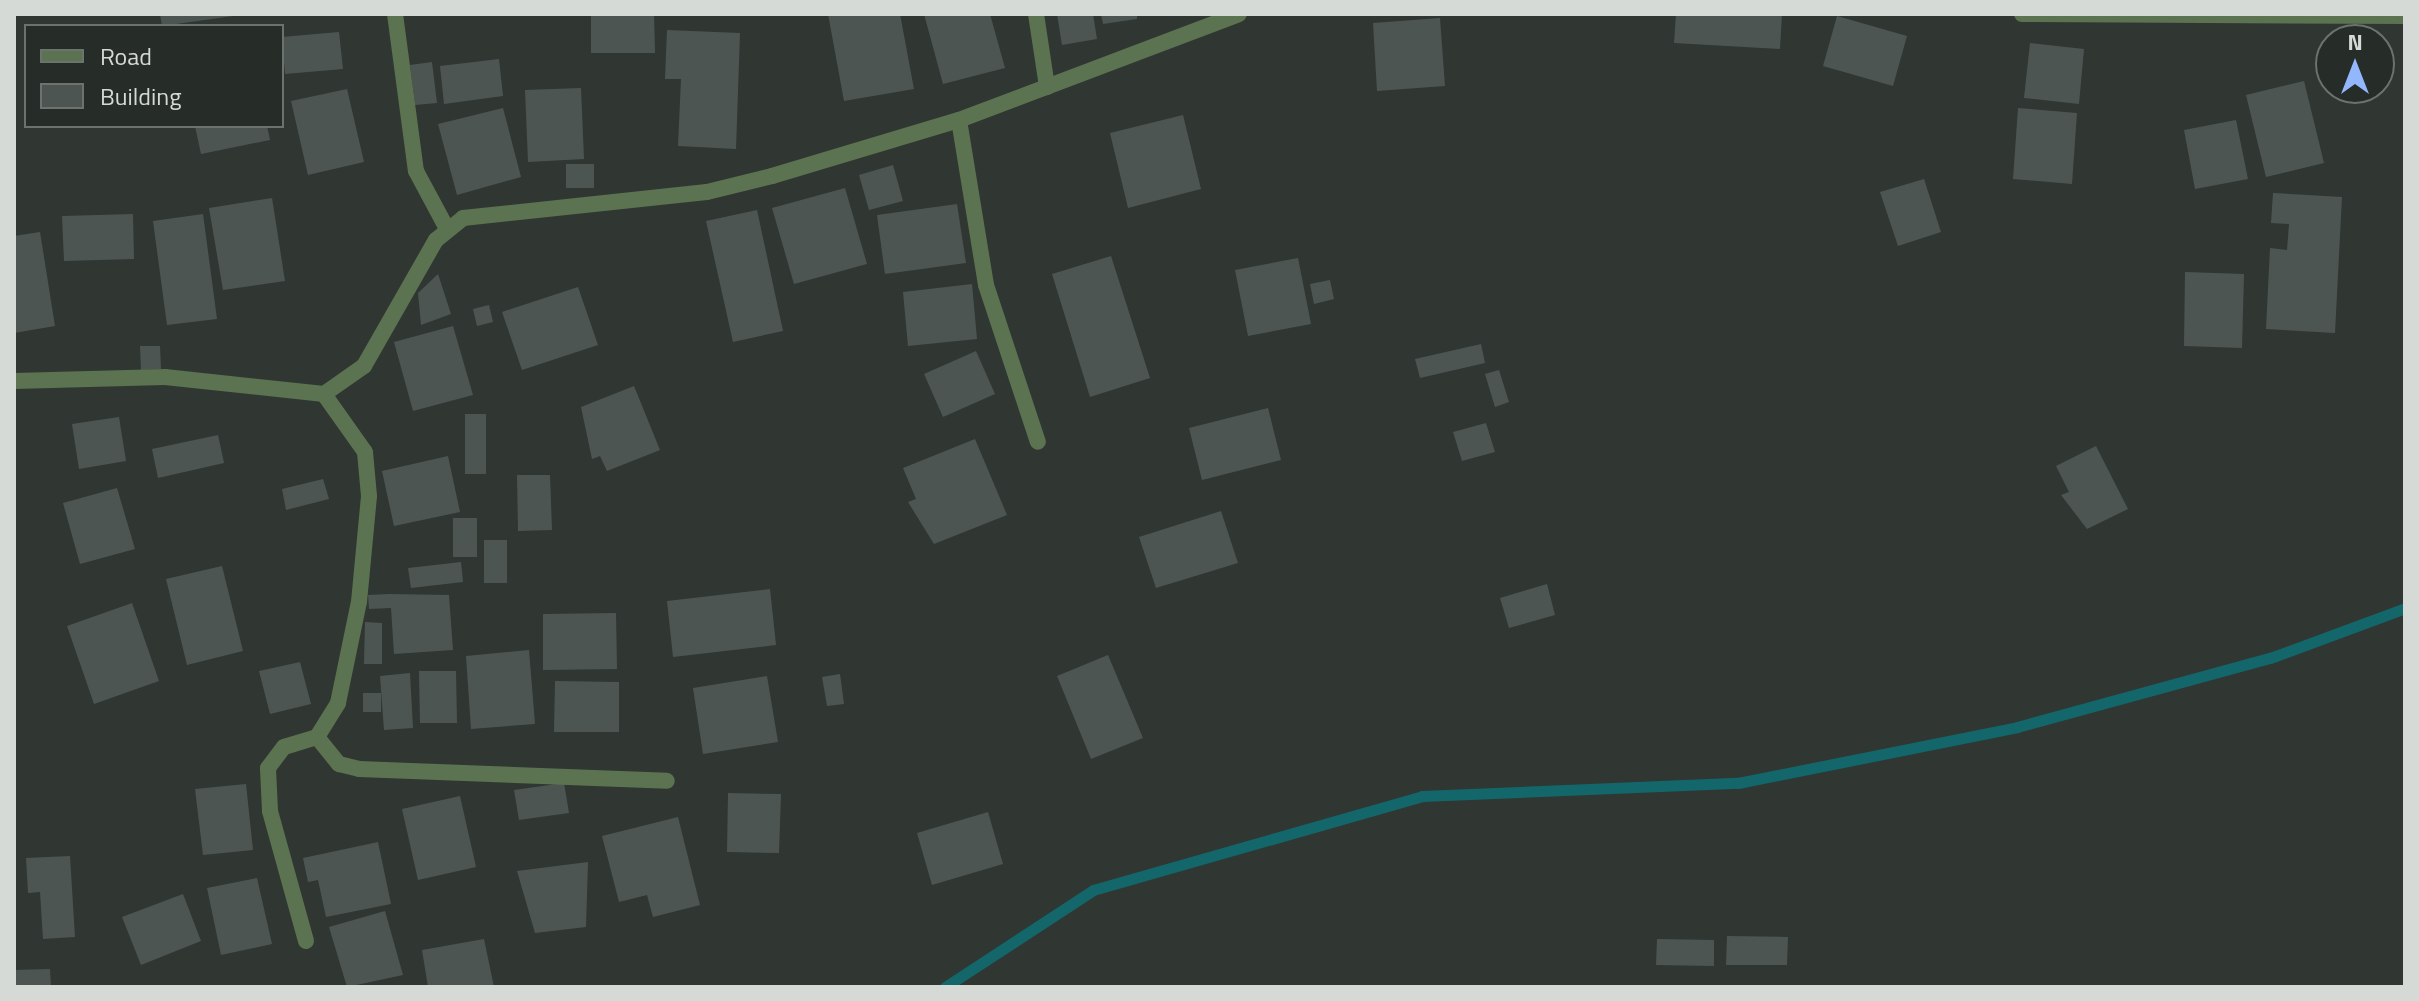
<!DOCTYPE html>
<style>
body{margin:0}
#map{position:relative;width:2419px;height:1001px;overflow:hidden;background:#303632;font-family:"Titillium Web",sans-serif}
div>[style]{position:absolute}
.stream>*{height:11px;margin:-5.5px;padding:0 5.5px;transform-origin:5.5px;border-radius:5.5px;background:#13676b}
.building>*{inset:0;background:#4d5553}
.minor>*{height:16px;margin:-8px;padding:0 8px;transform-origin:8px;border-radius:8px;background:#5b7350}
span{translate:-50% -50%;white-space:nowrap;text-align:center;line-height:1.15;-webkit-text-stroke:6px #262c28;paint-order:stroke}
.frame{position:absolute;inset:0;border:16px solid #d6dad7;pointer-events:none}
.legend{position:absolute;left:24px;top:24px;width:260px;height:104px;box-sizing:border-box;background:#262c28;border:2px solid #6c726e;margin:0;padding:10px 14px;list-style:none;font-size:24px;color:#d6dad7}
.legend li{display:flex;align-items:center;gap:16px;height:40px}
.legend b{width:40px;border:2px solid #6c726e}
.north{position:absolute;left:2315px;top:24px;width:80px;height:80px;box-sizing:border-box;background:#262c28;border:2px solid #6c726e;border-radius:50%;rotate:0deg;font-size:22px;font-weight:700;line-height:32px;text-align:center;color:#d6dad7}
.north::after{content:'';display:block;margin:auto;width:28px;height:36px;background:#93b7fd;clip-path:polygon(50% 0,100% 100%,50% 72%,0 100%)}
</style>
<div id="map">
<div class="stream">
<div style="left:945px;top:987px;width:177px;rotate:-33.2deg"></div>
<div style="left:1093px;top:890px;width:342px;rotate:-15.9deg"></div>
<div style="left:1422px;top:796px;width:316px;rotate:-2.4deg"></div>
<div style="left:1738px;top:783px;width:285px;rotate:-11.3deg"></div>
<div style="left:2017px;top:727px;width:262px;rotate:-15.3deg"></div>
<div style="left:2270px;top:658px;width:144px;rotate:-20.3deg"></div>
</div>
<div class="building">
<div style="clip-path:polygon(160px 14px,233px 14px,233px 16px,162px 26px)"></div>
<div style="clip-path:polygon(591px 14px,654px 14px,655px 53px,591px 53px)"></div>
<div style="clip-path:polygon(828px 14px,900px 14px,914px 89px,844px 101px)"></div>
<div style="clip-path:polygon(924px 14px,990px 14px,1005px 68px,943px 84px)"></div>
<div style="clip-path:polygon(1057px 14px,1093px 14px,1097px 39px,1062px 45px)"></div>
<div style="clip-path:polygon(1101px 14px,1137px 14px,1137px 19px,1103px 24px)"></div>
<div style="clip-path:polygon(1676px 14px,1782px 14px,1780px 49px,1674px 43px)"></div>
<div style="clip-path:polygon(1837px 16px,1907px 36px,1893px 86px,1823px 66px)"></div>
<div style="clip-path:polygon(1440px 18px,1445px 86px,1377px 91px,1373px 23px)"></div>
<div style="clip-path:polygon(667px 30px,740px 33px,736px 149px,678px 146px,681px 79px,665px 79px)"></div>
<div style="clip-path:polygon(339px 32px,343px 69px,285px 74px,282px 37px)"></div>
<div style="clip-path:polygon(2030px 43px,2084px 49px,2079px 104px,2024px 98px)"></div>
<div style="clip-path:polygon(499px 59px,503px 96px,444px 104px,440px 66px)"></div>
<div style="clip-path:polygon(432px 62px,437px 103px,415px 105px,410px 65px)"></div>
<div style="clip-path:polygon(2304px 81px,2324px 163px,2266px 177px,2246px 95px)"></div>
<div style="clip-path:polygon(581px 88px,584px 159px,528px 162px,525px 90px)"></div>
<div style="clip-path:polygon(347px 89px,364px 162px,308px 175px,291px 101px)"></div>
<div style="clip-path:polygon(503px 108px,521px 177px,457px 195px,438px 124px)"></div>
<div style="clip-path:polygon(2018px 108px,2077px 113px,2072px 184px,2013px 179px)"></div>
<div style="clip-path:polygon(1183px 115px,1201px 189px,1128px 208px,1110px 133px)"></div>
<div style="clip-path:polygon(2236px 120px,2248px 179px,2195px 189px,2184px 130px)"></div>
<div style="clip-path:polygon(195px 126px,267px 126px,270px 140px,201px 154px)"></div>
<div style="clip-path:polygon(566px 164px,594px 164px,594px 188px,566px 188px)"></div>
<div style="clip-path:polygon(893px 165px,903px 201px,869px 210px,859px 175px)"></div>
<div style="clip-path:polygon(1924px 179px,1941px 232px,1898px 246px,1880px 192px)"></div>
<div style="clip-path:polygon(845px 188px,867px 264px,794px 284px,772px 208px)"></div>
<div style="clip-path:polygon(2273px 193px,2342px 197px,2335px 333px,2266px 329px,2270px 248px,2287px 250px,2289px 224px,2271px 223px)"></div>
<div style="clip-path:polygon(272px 198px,285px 281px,223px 290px,209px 208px)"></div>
<div style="clip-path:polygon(957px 204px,966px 263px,885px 274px,877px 215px)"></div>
<div style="clip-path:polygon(757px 210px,783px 331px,733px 342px,706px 221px)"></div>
<div style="clip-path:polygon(133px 214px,134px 259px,64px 261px,62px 216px)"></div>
<div style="clip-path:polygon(203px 214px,217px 319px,167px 325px,153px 221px)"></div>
<div style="clip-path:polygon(40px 232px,55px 326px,14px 333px,14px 236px)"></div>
<div style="clip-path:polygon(1111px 256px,1150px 378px,1090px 397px,1052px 274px)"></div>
<div style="clip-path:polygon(1298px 258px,1311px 324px,1248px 336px,1235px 270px)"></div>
<div style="clip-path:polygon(2185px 272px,2244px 274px,2242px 348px,2184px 346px)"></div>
<div style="clip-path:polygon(438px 274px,451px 314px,421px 325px,418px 293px)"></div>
<div style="clip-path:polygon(1330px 280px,1334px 299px,1314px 304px,1310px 284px)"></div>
<div style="clip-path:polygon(972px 284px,977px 339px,908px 346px,903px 292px)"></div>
<div style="clip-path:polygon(578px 287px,598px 345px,522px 370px,502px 312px)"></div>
<div style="clip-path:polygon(489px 305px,493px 322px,477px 326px,473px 309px)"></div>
<div style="clip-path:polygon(453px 326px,473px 395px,413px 411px,394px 342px)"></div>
<div style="clip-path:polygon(1481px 344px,1485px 363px,1420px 378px,1415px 359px)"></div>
<div style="clip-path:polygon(140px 346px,160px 346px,161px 369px,141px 370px)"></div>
<div style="clip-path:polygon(976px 351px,995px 394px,943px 417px,924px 374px)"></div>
<div style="clip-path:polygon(1499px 370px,1509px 402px,1495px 407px,1485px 374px)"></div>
<div style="clip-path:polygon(634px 386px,660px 450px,607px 471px,600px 456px,592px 459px,581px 407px)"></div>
<div style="clip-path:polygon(1268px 408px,1281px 460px,1202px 480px,1189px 428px)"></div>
<div style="clip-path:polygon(465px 414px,486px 414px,486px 474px,465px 474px)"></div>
<div style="clip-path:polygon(119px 417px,126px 461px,79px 469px,72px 424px)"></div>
<div style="clip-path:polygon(1486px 423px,1495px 452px,1462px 461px,1453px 432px)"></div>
<div style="clip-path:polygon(218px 435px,224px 463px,158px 478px,152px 449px)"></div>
<div style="clip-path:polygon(975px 439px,1007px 515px,934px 544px,908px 502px,916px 499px,903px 468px)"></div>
<div style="clip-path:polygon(2096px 446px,2128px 509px,2087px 529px,2061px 495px,2069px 492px,2056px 466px)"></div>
<div style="clip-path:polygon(448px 456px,460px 512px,394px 526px,382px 471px)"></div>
<div style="clip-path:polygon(517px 475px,550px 475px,552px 530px,518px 531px)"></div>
<div style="clip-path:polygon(323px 479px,329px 499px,286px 510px,282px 489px)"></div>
<div style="clip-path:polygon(117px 488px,135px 549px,80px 564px,63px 503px)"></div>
<div style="clip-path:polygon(1221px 511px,1238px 563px,1156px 588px,1139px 537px)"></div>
<div style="clip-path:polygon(453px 518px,477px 518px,477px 557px,453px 557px)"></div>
<div style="clip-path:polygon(484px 540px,507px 540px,507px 583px,484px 583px)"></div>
<div style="clip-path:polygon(461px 562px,463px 582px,411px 588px,408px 568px)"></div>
<div style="clip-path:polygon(222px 566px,243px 651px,187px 665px,166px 579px)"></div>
<div style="clip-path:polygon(1547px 584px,1555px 615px,1509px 628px,1500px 598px)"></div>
<div style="clip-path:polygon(770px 589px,776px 645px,673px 657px,667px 601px)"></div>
<div style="clip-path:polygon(389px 594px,449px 595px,453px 650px,394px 654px,391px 608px,369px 609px,368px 595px)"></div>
<div style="clip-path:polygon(132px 603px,159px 681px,94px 704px,67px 626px)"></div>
<div style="clip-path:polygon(616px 613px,617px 669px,543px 670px,543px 614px)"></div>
<div style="clip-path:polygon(365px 622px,382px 623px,382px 664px,364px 664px)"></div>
<div style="clip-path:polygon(529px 650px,535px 724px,471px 729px,466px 656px)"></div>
<div style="clip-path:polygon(1108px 655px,1143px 738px,1091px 759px,1057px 676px)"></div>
<div style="clip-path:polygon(300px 662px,311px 704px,270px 714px,259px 671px)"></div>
<div style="clip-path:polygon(419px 671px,456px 671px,457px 723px,420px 723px)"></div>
<div style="clip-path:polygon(410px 673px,413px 728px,384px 730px,380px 676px)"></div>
<div style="clip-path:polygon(840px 674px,844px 704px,827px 706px,822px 677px)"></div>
<div style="clip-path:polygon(767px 676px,778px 742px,703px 754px,693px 688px)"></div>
<div style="clip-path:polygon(555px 681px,619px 682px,619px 732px,554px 732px)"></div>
<div style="clip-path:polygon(363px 693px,381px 693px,381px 712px,363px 712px)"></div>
<div style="clip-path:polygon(564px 783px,569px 813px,519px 820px,514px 790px)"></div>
<div style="clip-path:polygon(246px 784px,253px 850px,203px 855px,195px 789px)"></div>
<div style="clip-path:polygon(728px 793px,781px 794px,779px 853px,727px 852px)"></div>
<div style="clip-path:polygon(460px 796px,476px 867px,418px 880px,402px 809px)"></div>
<div style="clip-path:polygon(988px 812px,1003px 864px,932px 885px,917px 833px)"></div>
<div style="clip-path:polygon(678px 817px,700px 905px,653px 917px,647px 895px,619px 902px,602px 836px)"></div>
<div style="clip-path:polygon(378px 842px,391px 904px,326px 917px,318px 880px,308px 882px,303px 858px)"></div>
<div style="clip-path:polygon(70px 856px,75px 937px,43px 939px,40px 892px,28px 893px,26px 858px)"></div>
<div style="clip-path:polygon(588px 862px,586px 927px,535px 933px,517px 871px)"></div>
<div style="clip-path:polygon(257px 878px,272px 944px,221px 955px,207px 888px)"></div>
<div style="clip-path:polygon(183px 894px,201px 941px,141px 965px,122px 917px)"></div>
<div style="clip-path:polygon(385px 911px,403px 975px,347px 987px,329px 927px)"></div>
<div style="clip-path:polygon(1727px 936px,1788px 937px,1787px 965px,1726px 965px)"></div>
<div style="clip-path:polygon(484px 939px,494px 987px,428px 987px,422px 950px)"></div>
<div style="clip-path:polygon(1657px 939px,1714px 940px,1714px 966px,1656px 965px)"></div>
<div style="clip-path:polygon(50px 969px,51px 987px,14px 987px,14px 970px)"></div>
</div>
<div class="minor">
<div style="left:395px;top:14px;width:158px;rotate:82.4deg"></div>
<div style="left:416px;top:171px;width:64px;rotate:61.8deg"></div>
<div style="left:1036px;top:14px;width:74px;rotate:81.4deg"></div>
<div style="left:2022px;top:14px;width:383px;rotate:0.3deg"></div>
<div style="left:959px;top:120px;width:167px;rotate:80.7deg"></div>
<div style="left:986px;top:285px;width:165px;rotate:71.7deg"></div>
<div style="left:14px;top:381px;width:151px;rotate:-1.5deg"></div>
<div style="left:165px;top:377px;width:160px;rotate:6.1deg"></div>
<div style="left:324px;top:394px;width:49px;rotate:-35deg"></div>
<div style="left:364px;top:366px;width:145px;rotate:-60.3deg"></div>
<div style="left:436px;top:240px;width:35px;rotate:-39deg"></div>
<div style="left:463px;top:218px;width:245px;rotate:-6.1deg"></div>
<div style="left:707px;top:192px;width:67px;rotate:-13.8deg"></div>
<div style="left:772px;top:176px;width:195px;rotate:-16.7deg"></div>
<div style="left:959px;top:120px;width:299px;rotate:-20.7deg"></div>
<div style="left:317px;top:737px;width:35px;rotate:51deg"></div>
<div style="left:339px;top:764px;width:21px;rotate:14deg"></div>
<div style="left:359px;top:769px;width:308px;rotate:2.2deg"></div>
<div style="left:306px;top:941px;width:135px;rotate:-105.5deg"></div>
<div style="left:270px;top:811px;width:43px;rotate:-92.7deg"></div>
<div style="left:268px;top:768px;width:26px;rotate:-53deg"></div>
<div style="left:284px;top:747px;width:34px;rotate:-17deg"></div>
<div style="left:317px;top:737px;width:40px;rotate:-58deg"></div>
<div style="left:338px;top:703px;width:103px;rotate:-78.3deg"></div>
<div style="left:359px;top:602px;width:106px;rotate:-84.6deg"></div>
<div style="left:369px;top:496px;width:44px;rotate:-95.2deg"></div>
<div style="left:365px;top:452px;width:71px;rotate:-125.3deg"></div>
</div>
<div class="frame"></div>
<ul class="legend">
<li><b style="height:10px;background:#5b7350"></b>Road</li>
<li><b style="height:22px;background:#4d5553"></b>Building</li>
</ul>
<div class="north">N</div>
</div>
